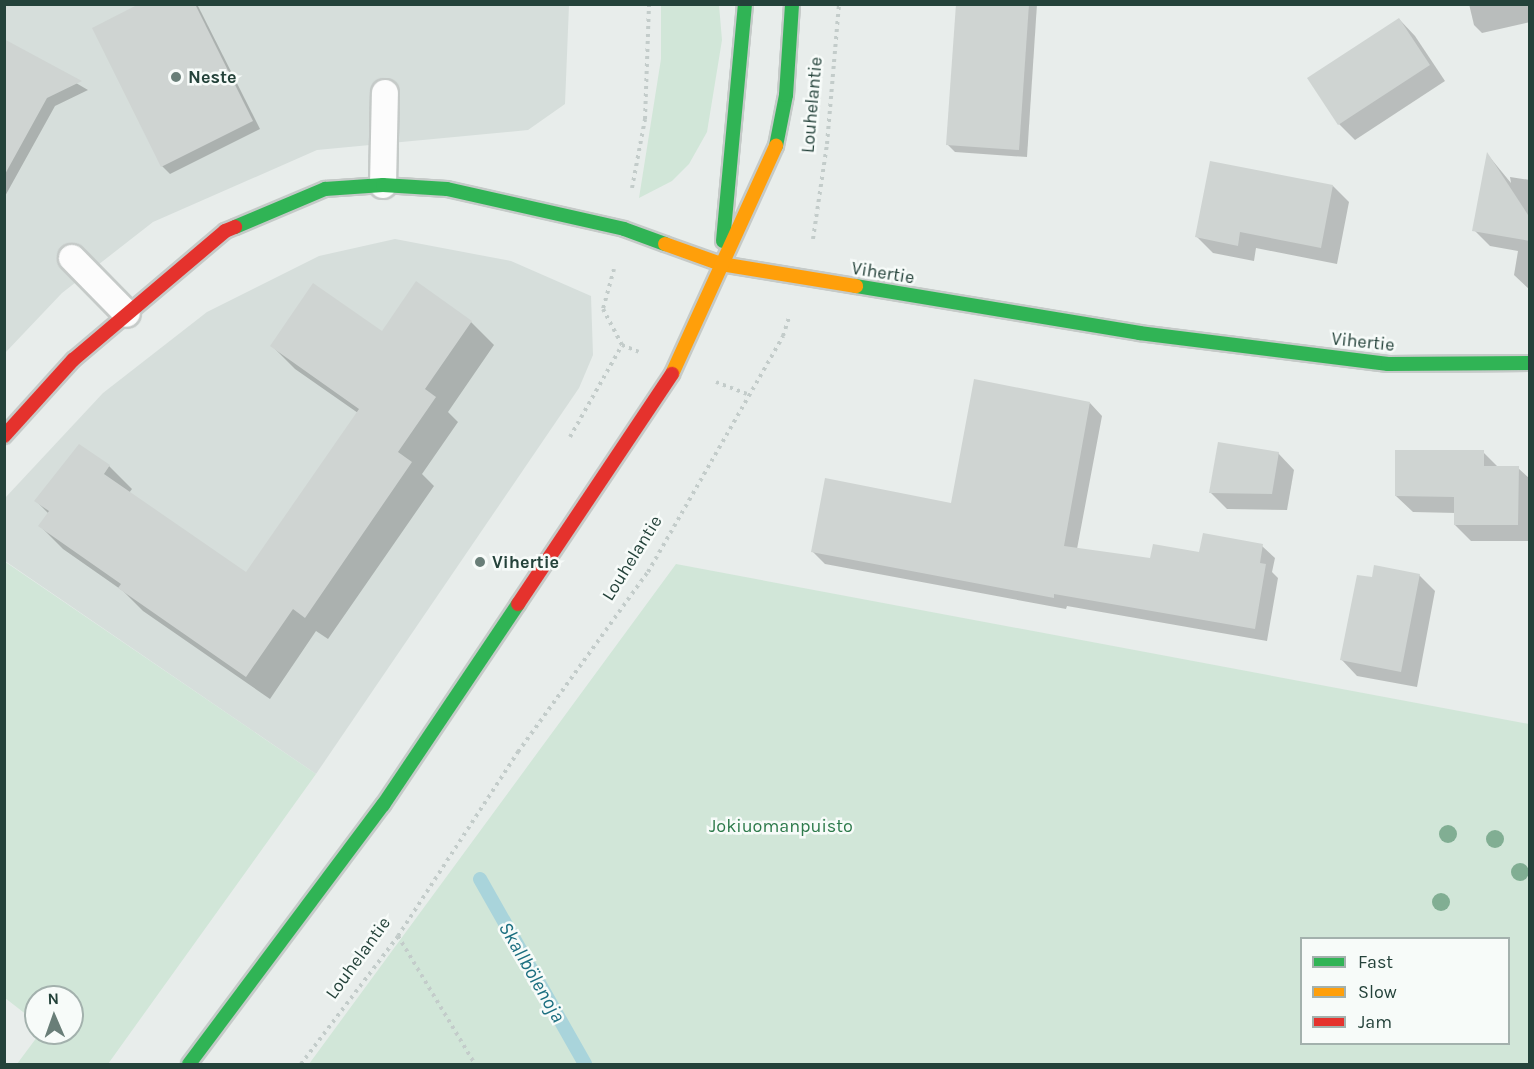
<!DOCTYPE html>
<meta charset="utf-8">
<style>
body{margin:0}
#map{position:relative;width:1534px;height:1069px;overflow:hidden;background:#e8edeb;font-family:Karla,sans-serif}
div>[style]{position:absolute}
.built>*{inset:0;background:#d6dedb}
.green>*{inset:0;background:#d1e6d8}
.shadow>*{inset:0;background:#0003}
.stream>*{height:14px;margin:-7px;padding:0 7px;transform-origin:7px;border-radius:7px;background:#a9d4db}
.building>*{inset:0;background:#cfd4d2}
.path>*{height:4px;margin-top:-2px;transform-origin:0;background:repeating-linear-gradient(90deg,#c3ccca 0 3px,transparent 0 7.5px)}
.roads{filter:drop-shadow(2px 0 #c5cac8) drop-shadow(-2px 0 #c5cac8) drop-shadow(0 2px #c5cac8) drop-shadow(0 -2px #c5cac8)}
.lane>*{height:26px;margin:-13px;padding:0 13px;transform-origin:13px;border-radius:13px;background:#fcfcfc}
.fast>*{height:14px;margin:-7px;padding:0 7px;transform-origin:7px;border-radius:7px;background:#30b455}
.slow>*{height:14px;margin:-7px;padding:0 7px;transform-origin:7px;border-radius:7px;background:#ff9f0a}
.jam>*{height:14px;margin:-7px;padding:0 7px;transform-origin:7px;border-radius:7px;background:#e5322d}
.trees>*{width:18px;height:18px;margin:-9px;border-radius:50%;background:#81ae93}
.dots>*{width:16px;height:16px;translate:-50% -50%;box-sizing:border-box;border:3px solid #f7fbf9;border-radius:50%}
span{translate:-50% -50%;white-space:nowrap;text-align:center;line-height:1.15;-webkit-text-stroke:5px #f7fbf9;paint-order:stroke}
.poi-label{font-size:18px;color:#24423a;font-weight:700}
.left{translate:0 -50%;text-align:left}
.street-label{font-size:18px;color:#24423a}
.park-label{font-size:18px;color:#2d7a4b}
.water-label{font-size:20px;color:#1c6f80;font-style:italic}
.frame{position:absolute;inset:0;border:6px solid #24423a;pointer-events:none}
.legend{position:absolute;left:1300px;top:937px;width:210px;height:108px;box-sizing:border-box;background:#f7fbf9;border:2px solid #a3b1ad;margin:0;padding:8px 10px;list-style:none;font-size:18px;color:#24423a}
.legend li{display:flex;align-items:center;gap:12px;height:30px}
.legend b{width:30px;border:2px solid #a3b1ad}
.north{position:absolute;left:24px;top:985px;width:60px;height:60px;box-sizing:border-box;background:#f7fbf9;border:2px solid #a3b1ad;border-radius:50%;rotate:358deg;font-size:16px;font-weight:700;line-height:24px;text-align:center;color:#24423a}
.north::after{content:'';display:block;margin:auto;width:21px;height:27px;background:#697e78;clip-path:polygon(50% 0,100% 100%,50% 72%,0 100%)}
</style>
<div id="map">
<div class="built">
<div style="clip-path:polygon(5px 5px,569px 5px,565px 104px,528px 130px,317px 150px,153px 222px,62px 293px,5px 353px)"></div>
<div style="clip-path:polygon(395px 239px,511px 261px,591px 296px,593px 355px,579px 388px,316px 774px,5px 561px,5px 498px,103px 393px,207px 312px,319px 256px)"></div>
</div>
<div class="green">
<div style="clip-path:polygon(661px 5px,719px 5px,722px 40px,707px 132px,689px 164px,672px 181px,639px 198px,661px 59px)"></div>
<div style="clip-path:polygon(4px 561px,316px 774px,108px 1064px,17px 1064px,40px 1033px,72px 1033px,72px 997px,36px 997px,36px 1022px,5px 998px)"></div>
<div style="clip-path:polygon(evenodd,676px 564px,1529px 724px,1529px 1064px,309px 1064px,676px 564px,1508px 938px,1508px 1044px,1302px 1044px,1302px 938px,1508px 938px)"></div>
</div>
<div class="shadow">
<div style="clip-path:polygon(142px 4px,197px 4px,260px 129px,170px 174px,162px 166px)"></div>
<div style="clip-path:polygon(957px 4px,1037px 4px,1027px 157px,955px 152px,947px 144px)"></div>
<div style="clip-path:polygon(1469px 4px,1530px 4px,1530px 22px,1482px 33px,1474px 25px)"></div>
<div style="clip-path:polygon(1399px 19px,1415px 36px,1445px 81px,1355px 140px,1339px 124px)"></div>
<div style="clip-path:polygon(4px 41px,88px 90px,55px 106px,4px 198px)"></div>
<div style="clip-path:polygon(1488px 155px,1511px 183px,1510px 177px,1530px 180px,1530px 290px,1514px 275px,1518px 251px,1490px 246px,1474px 230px)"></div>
<div style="clip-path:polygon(1333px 186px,1349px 202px,1337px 264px,1256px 248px,1254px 261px,1213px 253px,1197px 237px)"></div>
<div style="clip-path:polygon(416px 284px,471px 322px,494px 345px,448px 412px,458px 422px,422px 474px,434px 486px,328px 639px,316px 631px,270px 699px,143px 611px,123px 591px,63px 549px,40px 526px,49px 514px,36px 501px,109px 466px,132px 489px,129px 493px,246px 574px,358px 413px,295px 369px,272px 346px,382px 333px)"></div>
<div style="clip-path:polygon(1090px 403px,1102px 416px,1077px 549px,1151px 560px,1262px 546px,1275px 558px,1272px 572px,1278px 578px,1267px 641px,1067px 606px,1066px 609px,825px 564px,812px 551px,952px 504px)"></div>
<div style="clip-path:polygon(1483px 452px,1499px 468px,1518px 468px,1530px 479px,1530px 541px,1471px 541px,1455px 525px,1456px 513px,1413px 512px,1396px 496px)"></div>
<div style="clip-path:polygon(1278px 453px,1294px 470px,1287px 510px,1227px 509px,1211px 493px)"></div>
<div style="clip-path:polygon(1419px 575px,1435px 591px,1417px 687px,1357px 676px,1341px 659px,1373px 579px)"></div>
</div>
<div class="stream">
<div style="left:480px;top:879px;width:213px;rotate:60.4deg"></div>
</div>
<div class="building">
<div style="clip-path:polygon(139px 4px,195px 4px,253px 121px,161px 167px,92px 28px)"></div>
<div style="clip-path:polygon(956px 4px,1029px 4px,1019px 150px,946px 145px)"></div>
<div style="clip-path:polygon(1399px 18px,1430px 65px,1338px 125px,1307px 78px)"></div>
<div style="clip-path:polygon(4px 39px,82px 81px,47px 98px,4px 176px)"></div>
<div style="clip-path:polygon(1487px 152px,1530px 218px,1530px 241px,1472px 231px)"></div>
<div style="clip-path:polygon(1210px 161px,1333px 185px,1321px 248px,1240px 232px,1238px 246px,1195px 237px)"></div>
<div style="clip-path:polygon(416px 281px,472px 321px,425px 389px,436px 397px,398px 452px,412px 462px,305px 618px,293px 609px,246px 677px,118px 588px,121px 584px,38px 526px,49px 511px,34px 501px,79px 444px,110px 465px,104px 474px,246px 572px,359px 409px,270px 346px,313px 283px,382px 331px)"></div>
<div style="clip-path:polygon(974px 379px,1090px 402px,1064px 546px,1150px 558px,1153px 544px,1199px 552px,1203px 533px,1263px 544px,1260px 563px,1266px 564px,1255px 629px,1054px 594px,1054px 598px,811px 552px,825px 478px,951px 503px)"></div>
<div style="clip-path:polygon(1218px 442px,1279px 452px,1272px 494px,1209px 493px)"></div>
<div style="clip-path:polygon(1395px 450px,1484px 450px,1484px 466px,1519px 466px,1518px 525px,1454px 525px,1454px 497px,1395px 496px)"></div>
<div style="clip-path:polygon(1374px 565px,1420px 574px,1401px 672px,1340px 660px,1357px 575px,1372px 577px)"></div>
</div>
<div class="path">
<div style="left:632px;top:188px;width:70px;rotate:-79.3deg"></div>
<div style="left:645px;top:119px;width:115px;rotate:-88deg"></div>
<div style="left:813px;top:239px;width:96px;rotate:-81.6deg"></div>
<div style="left:827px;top:144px;width:141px;rotate:-85.1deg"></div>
<div style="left:614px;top:269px;width:41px;rotate:105.4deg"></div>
<div style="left:603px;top:309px;width:41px;rotate:62.2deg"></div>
<div style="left:622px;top:345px;width:18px;rotate:22deg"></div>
<div style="left:716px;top:382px;width:33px;rotate:21deg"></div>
<div style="left:570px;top:437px;width:106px;rotate:-60.5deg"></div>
<div style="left:398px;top:936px;width:149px;rotate:59deg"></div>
<div style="left:301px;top:1064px;width:161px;rotate:-52.8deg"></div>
<div style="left:398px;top:936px;width:220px;rotate:-56.9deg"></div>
<div style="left:518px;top:752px;width:222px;rotate:-54.2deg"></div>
<div style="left:648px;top:572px;width:272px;rotate:-60.2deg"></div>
<div style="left:783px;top:336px;width:22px;rotate:-72deg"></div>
</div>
<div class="roads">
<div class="lane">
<div style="left:383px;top:185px;width:92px;rotate:-88.8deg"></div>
<div style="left:72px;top:258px;width:78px;rotate:45.5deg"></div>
</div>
<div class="fast">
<div style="left:776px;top:146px;width:52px;rotate:-78.9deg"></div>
<div style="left:786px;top:95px;width:91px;rotate:-86.2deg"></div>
<div style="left:235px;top:227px;width:98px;rotate:-22.9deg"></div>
<div style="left:325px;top:189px;width:58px;rotate:-3.9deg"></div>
<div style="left:383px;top:185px;width:64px;rotate:3.6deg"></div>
<div style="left:447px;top:189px;width:181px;rotate:12.7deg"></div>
<div style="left:624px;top:229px;width:44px;rotate:20.1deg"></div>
<div style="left:723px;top:241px;width:238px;rotate:-84.7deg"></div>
<div style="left:856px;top:286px;width:287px;rotate:9.4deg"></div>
<div style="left:1139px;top:333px;width:251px;rotate:7.1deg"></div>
<div style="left:1388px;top:364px;width:142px;rotate:-0.4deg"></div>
<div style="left:189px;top:1064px;width:324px;rotate:-53.2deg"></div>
<div style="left:383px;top:805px;width:242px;rotate:-56.1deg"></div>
</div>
<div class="slow">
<div style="left:665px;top:244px;width:59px;rotate:19.7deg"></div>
<div style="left:721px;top:264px;width:137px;rotate:9.3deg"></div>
<div style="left:672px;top:374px;width:251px;rotate:-65.5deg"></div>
</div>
<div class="jam">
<div style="left:4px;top:436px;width:103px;rotate:-47.8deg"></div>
<div style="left:73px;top:360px;width:199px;rotate:-40.3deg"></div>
<div style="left:225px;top:231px;width:11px;rotate:-22deg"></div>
<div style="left:518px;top:604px;width:277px;rotate:-56.2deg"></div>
</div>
</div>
<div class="trees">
<div style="left:1448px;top:834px"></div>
<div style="left:1495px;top:839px"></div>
<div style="left:1520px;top:872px"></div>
<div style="left:1441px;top:902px"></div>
</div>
<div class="dots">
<div style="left:176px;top:77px;background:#697e78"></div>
<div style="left:480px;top:562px;background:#697e78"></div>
</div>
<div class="poi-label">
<span class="left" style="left:188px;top:77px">Neste</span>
<span class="left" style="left:492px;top:562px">Vihertie</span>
</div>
<div class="street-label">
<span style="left:812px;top:105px;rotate:-85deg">Louhelantie</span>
<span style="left:883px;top:273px;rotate:9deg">Vihertie</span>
<span style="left:1363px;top:342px;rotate:6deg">Vihertie</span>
<span style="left:632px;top:558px;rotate:-58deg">Louhelantie</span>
<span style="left:358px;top:958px;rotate:-54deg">Louhelantie</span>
</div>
<div class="park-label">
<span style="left:781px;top:826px">Jokiuomanpuisto</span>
</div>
<div class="water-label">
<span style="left:532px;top:972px;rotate:60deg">Skallbölenoja</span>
</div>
<div class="frame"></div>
<ul class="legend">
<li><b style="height:8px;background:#30b455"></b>Fast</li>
<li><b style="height:8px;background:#ff9f0a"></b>Slow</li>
<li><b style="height:8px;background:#e5322d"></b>Jam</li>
</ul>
<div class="north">N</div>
</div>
